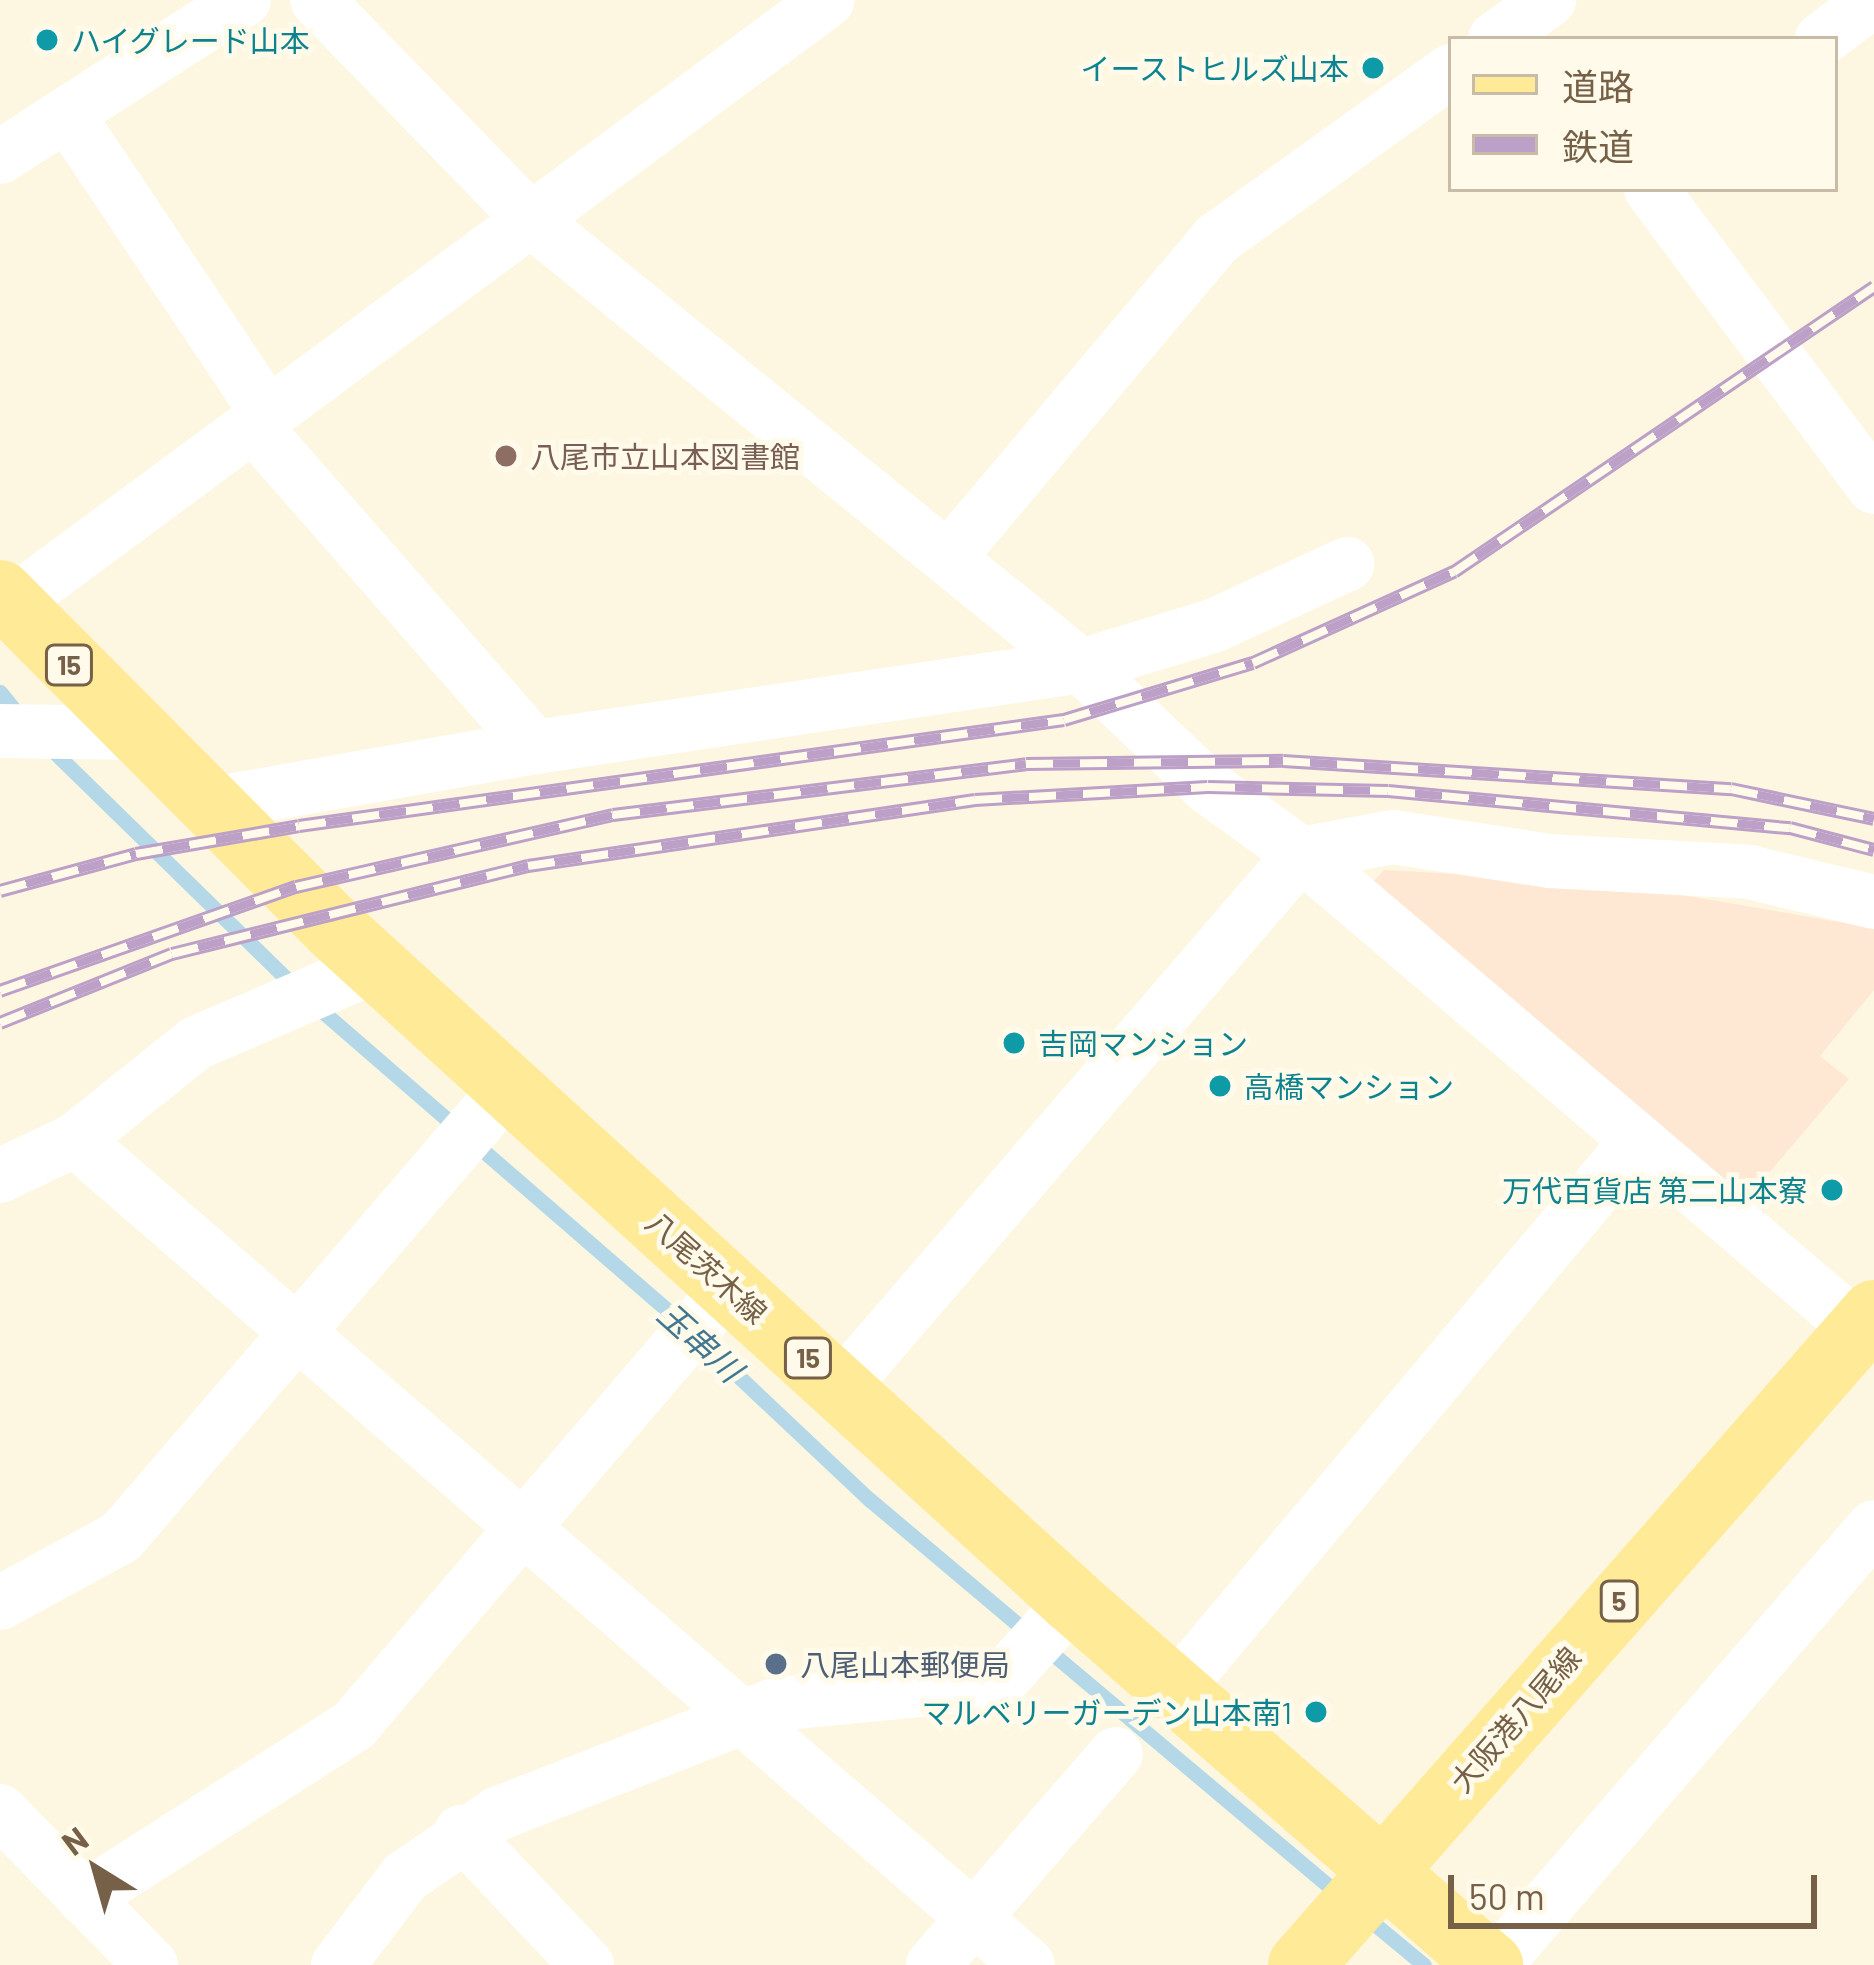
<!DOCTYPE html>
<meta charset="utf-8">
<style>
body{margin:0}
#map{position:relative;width:1874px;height:1965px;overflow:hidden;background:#fdf7e1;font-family:Barlow,"Noto Sans JP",sans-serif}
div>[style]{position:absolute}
.commercial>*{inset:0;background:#fee8d4}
.stream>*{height:15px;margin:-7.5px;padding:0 7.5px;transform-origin:7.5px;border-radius:7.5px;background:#b5d8e8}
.minor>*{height:54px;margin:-27px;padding:0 27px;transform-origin:27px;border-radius:27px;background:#fff}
.primary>*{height:66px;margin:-33px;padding:0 33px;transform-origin:33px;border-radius:33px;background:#ffea97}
.rail>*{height:14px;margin-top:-7px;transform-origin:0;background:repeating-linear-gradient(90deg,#fffae9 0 27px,#bca0c7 0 54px);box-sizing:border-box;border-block:3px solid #bca0c7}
.dots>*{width:33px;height:33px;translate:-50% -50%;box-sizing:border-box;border:6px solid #fffae9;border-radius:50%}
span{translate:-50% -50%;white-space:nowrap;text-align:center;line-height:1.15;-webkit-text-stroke:10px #fffae9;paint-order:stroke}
.shield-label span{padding:3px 9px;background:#fffae9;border:3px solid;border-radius:9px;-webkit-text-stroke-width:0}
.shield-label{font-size:27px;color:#766047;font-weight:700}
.culture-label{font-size:30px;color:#0d838f}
.left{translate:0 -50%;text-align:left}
.right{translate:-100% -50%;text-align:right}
.education-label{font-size:30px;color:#785e54}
.street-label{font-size:30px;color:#766047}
.service-label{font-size:30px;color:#4e5e75}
.water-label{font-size:33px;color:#427792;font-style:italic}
.legend{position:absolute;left:1448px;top:36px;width:390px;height:156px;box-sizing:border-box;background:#fffae9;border:3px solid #c8bca8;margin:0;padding:15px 21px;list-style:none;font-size:36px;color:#766047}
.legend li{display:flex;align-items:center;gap:24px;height:60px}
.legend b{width:60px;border:3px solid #c8bca8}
.north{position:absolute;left:36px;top:1809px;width:120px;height:120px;-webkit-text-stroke:9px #fffae9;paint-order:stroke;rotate:323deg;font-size:33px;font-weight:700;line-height:48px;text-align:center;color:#766047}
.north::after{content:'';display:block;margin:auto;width:42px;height:54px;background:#766047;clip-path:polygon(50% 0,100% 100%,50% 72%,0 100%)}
.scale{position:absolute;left:1448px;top:1875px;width:369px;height:54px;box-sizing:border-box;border:6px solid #766047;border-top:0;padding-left:15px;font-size:36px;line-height:42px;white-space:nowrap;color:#766047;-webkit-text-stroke:9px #fffae9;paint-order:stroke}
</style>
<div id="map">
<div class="commercial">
<div style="clip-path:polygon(1384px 870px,1606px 882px,1874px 928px,1874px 990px,1820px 1056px,1849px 1079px,1745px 1201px,1370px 885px)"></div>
</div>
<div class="stream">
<div style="left:0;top:692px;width:36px;rotate:51deg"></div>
<div style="left:48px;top:746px;width:348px;rotate:44.3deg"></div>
<div style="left:315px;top:1005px;width:488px;rotate:40.9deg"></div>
<div style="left:684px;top:1325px;width:255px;rotate:43.3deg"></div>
<div style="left:870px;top:1500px;width:618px;rotate:40.08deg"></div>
<div style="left:1366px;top:1917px;width:75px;rotate:39.6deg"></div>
</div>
<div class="minor">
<div style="left:317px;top:0;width:307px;rotate:45.8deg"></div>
<div style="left:531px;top:220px;width:708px;rotate:39.04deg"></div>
<div style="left:1081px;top:666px;width:175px;rotate:43.6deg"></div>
<div style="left:1208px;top:787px;width:115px;rotate:35.8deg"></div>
<div style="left:1301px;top:854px;width:94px;rotate:-10.5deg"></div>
<div style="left:1393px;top:837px;width:158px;rotate:8.7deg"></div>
<div style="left:1549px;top:861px;width:200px;rotate:3.1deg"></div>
<div style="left:1749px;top:872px;width:129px;rotate:13.5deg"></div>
<div style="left:1495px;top:39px;width:67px;rotate:-35.8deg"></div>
<div style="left:1822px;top:39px;width:65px;rotate:-36.9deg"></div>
<div style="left:67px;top:114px;width:361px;rotate:56.2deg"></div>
<div style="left:0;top:157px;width:290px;rotate:-32.8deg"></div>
<div style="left:1651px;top:189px;width:372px;rotate:53.2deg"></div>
<div style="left:253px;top:425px;width:428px;rotate:48.8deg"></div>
<div style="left:949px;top:557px;width:416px;rotate:-49.9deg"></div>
<div style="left:1217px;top:239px;width:288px;rotate:-35.7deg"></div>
<div style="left:10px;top:605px;width:1017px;rotate:-36.49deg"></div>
<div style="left:0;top:731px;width:142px;rotate:0.8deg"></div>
<div style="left:212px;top:804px;width:328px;rotate:-10deg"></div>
<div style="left:535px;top:747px;width:552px;rotate:-8.44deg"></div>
<div style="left:1081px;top:666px;width:138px;rotate:-16.9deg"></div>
<div style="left:1213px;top:626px;width:148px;rotate:-24.8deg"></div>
<div style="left:75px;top:1140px;width:1260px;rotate:40.88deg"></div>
<div style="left:0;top:1176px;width:83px;rotate:-25.6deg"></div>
<div style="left:75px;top:1140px;width:155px;rotate:-38.7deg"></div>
<div style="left:196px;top:1043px;width:196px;rotate:-23.2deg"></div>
<div style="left:841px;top:1388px;width:705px;rotate:-49.26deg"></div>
<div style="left:1301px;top:854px;width:697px;rotate:40.41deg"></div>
<div style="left:0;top:1603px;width:138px;rotate:-28.6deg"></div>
<div style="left:121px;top:1537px;width:595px;rotate:-49.29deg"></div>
<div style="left:1177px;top:1688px;width:715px;rotate:-49.94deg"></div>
<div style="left:0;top:1811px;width:216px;rotate:45.6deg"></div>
<div style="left:461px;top:1832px;width:183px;rotate:46.5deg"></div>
<div style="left:84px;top:1898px;width:321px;rotate:-32.6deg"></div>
<div style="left:354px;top:1725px;width:577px;rotate:-49.43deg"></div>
<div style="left:338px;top:1965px;width:111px;rotate:-52.7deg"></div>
<div style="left:405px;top:1877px;width:112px;rotate:-34.4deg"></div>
<div style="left:497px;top:1814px;width:301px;rotate:-21.4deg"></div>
<div style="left:777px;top:1704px;width:224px;rotate:-5.6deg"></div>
<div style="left:1000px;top:1682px;width:109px;rotate:-48deg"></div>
<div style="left:933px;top:1965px;width:279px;rotate:-49.1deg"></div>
<div style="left:1495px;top:1965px;width:579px;rotate:-49.13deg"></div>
</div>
<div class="primary">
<div style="left:0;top:593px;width:477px;rotate:45.1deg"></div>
<div style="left:337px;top:931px;width:995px;rotate:42.31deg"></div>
<div style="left:1073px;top:1601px;width:554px;rotate:41.12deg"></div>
<div style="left:1301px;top:1965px;width:868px;rotate:-48.69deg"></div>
</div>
<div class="rail">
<div style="left:0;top:891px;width:141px;rotate:-15.2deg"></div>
<div style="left:136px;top:854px;width:165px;rotate:-9.7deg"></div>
<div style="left:299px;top:826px;width:772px;rotate:-7.89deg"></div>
<div style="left:1064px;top:720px;width:197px;rotate:-16.8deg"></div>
<div style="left:1253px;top:663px;width:221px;rotate:-24.4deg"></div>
<div style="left:1454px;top:572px;width:508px;rotate:-34.16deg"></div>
<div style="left:0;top:991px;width:314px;rotate:-19.4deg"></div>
<div style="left:296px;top:887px;width:325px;rotate:-12.8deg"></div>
<div style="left:613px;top:815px;width:416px;rotate:-7deg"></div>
<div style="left:1026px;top:764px;width:257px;rotate:-0.7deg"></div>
<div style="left:1283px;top:761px;width:449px;rotate:3.6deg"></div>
<div style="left:1731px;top:789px;width:146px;rotate:11.8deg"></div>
<div style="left:0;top:1023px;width:185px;rotate:-21.9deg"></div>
<div style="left:172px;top:954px;width:367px;rotate:-13.9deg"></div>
<div style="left:528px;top:866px;width:452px;rotate:-8.4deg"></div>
<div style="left:975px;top:800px;width:233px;rotate:-3.2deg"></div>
<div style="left:1208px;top:787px;width:180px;rotate:1.3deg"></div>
<div style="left:1388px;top:791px;width:404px;rotate:5.3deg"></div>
<div style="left:1790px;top:828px;width:87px;rotate:14.7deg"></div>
</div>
<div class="dots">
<div style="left:47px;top:40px;background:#0f9aa8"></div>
<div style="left:1373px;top:68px;background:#0f9aa8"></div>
<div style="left:506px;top:456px;background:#8d6e63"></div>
<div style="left:1014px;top:1043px;background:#0f9aa8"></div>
<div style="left:1220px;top:1086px;background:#0f9aa8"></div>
<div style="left:1832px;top:1190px;background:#0f9aa8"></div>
<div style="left:776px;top:1664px;background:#5c6f8a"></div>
<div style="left:1316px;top:1712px;background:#0f9aa8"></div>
</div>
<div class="shield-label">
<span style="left:69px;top:665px">15</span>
<span style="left:808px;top:1358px">15</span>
<span style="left:1619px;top:1601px">5</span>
</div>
<div class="culture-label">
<span class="left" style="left:71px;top:40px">ハイグレード山本</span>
<span class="right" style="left:1349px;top:68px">イーストヒルズ山本</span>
<span class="left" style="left:1038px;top:1043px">吉岡マンション</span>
<span class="left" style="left:1244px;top:1086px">高橋マンション</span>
<span class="right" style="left:1808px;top:1190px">万代百貨店 第二山本寮</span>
<span class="right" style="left:1292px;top:1712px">マルベリーガーデン山本南1</span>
</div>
<div class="education-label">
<span class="left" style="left:530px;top:456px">八尾市立山本図書館</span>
</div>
<div class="street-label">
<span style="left:707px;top:1267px;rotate:42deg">八尾茨木線</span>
<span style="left:1515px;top:1719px;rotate:-49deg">大阪港八尾線</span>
</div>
<div class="service-label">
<span class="left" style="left:800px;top:1664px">八尾山本郵便局</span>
</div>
<div class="water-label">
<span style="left:700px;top:1342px;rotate:42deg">玉串川</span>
</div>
<ul class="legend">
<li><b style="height:15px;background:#ffea97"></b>道路</li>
<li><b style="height:15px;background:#bca0c7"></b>鉄道</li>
</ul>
<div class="north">N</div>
<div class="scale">50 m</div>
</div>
